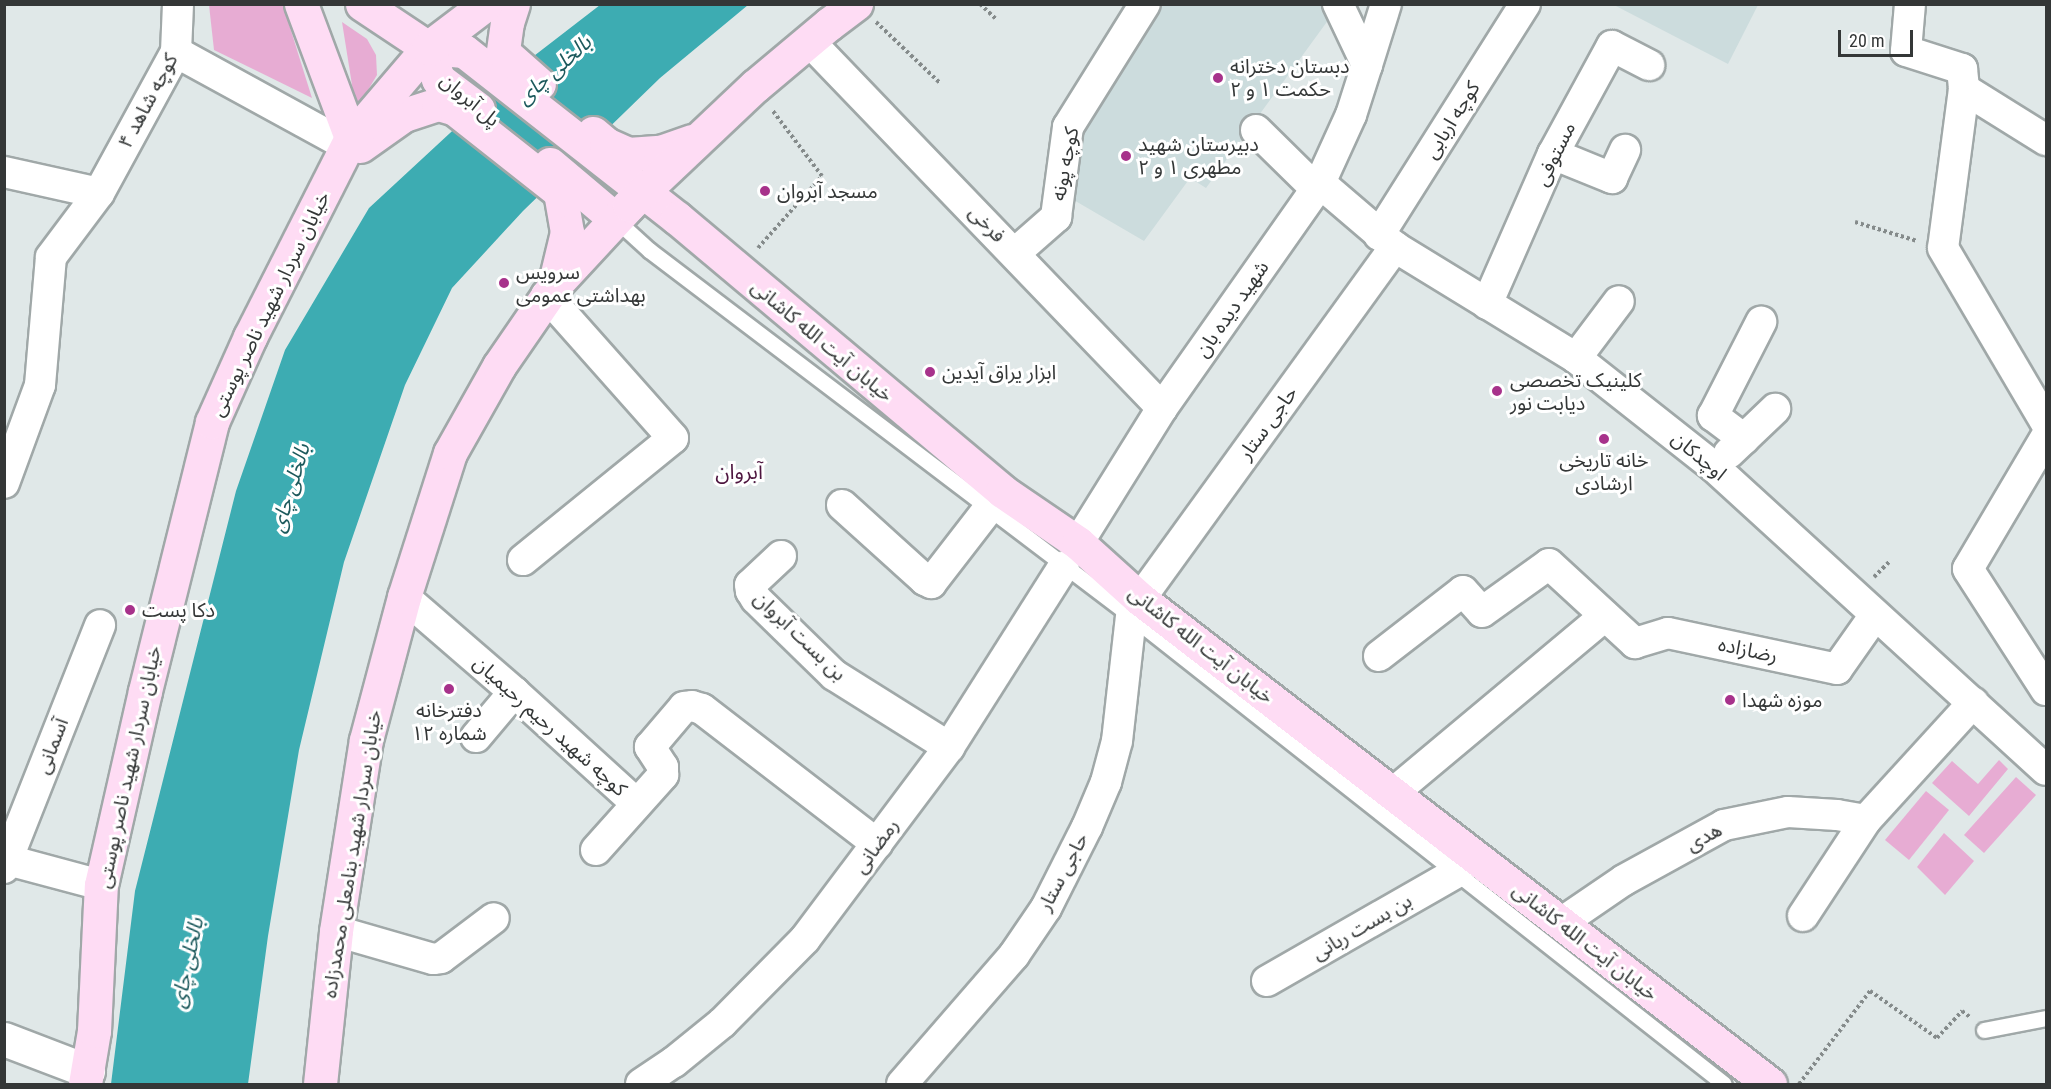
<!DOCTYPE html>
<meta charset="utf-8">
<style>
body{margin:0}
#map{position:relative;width:2051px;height:1089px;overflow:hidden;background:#e0e8e8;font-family:"Roboto Condensed","Noto Sans Arabic",sans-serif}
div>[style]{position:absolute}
.built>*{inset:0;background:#ccdcdd}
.green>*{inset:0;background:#e7acd3}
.water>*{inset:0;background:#3dacb2}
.path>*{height:4px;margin-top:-2px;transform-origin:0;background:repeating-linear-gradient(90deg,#858b8b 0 3px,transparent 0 6px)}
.roads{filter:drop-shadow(2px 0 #a0a8a8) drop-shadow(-2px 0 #a0a8a8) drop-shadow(0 2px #a0a8a8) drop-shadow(0 -2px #a0a8a8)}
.service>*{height:15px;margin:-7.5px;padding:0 7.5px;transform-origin:7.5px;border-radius:7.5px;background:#fff}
.minor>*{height:30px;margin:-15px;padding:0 15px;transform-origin:15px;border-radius:15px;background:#fff}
.tertiary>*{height:33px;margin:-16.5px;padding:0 16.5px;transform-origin:16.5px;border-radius:16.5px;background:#fff}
.secondary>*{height:33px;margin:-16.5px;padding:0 16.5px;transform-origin:16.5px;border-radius:16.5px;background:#fedcf4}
.dots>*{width:16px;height:16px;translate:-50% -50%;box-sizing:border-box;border:3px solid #fff;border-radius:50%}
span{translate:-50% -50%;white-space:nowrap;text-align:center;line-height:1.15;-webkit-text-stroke:6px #fff;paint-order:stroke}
.poi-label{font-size:20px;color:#343737}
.left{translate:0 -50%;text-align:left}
.street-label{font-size:20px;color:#343737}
.water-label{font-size:21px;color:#1c595c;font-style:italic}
.neighbourhood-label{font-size:21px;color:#4d143e}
.frame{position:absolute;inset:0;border:6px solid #343737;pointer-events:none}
.scale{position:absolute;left:1838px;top:30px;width:75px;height:27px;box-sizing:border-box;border:3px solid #343737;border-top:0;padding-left:8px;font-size:18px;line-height:21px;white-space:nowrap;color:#343737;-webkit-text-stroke:4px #fff;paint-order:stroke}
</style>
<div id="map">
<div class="built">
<div style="clip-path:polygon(1163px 5px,1322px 5px,1329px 19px,1206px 188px,1190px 178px,1144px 241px,1072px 199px,1076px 128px)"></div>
<div style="clip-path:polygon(1614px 5px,1758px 5px,1728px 64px)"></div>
</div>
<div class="green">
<div style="clip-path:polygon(209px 5px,283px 5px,312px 98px,214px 50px)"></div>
<div style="clip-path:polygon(342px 22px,367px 39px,376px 55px,377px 75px,356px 110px)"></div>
<div style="clip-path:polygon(1999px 760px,2008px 769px,1969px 816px,1932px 783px,1952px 761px,1978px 784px)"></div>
<div style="clip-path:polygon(2016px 777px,2036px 795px,1984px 853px,1964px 835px)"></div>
<div style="clip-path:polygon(1926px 791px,1949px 810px,1909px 860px,1885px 840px)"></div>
<div style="clip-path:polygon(1944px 833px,1974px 861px,1945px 895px,1917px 867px)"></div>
</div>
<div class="water">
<div style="clip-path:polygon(600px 5px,748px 5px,660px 78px,523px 211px,452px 288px,405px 385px,344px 562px,299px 750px,268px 936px,248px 1084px,111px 1084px,135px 891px,236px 491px,285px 350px,369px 208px,530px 59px)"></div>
</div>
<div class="path">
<div style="left:980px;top:4px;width:23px;rotate:43deg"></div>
<div style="left:876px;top:22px;width:88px;rotate:43.6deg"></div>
<div style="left:1855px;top:222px;width:65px;rotate:17deg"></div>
<div style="left:758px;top:248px;width:96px;rotate:-48.4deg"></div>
<div style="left:822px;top:176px;width:83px;rotate:-127.1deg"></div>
<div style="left:1874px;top:577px;width:23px;rotate:-45deg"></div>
<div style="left:1799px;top:1084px;width:117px;rotate:-52.6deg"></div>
<div style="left:1870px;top:991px;width:82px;rotate:35deg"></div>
<div style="left:1937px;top:1038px;width:37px;rotate:-47deg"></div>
<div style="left:1962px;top:1011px;width:10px;rotate:37deg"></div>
</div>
<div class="roads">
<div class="service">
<div style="left:615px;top:219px;width:46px;rotate:42.4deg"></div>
<div style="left:649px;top:250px;width:605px;rotate:37.21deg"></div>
<div style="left:1131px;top:616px;width:755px;rotate:38.28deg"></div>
<div style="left:1984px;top:1030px;width:63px;rotate:-11deg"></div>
</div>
<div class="minor">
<div style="left:1910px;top:4px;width:47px;rotate:94.9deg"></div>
<div style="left:1906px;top:51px;width:59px;rotate:17.8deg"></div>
<div style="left:1962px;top:69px;width:20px;rotate:84deg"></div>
<div style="left:1964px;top:89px;width:160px;rotate:97.5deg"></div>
<div style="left:1943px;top:248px;width:203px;rotate:59.5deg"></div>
<div style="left:810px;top:42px;width:508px;rotate:46.12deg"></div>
<div style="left:176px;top:52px;width:196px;rotate:28.7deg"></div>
<div style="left:1367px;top:65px;width:64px;rotate:-72.7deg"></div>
<div style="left:1964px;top:89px;width:97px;rotate:31.9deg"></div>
<div style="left:1256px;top:130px;width:84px;rotate:44.5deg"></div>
<div style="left:1553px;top:154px;width:64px;rotate:22.1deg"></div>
<div style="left:1612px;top:178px;width:31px;rotate:-65deg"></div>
<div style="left:4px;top:172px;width:97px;rotate:12.5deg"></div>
<div style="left:1320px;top:183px;width:99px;rotate:40.5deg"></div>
<div style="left:1395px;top:247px;width:212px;rotate:31.5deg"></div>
<div style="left:1576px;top:358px;width:176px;rotate:38.3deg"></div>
<div style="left:1714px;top:467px;width:449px;rotate:42.4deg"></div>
<div style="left:1379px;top:235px;width:273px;rotate:-57.7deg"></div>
<div style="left:1015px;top:253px;width:55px;rotate:-41.3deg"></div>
<div style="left:1056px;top:217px;width:91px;rotate:-82.4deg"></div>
<div style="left:1068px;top:127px;width:145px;rotate:-58deg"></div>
<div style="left:1487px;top:304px;width:164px;rotate:-66.3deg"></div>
<div style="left:1553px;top:154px;width:123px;rotate:-61.4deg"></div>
<div style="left:1612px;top:46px;width:42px;rotate:27.2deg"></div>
<div style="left:1576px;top:358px;width:71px;rotate:-53deg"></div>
<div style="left:2046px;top:437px;width:153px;rotate:120.6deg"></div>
<div style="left:1968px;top:569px;width:144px;rotate:57.2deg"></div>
<div style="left:1744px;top:439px;width:39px;rotate:-143deg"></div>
<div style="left:1713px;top:416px;width:106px;rotate:-62.9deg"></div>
<div style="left:1729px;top:453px;width:64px;rotate:-43.7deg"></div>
<div style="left:4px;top:483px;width:104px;rotate:-69.8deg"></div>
<div style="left:40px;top:385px;width:128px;rotate:-85.1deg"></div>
<div style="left:51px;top:257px;width:80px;rotate:-53.1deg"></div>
<div style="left:99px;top:193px;width:161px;rotate:-61.4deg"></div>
<div style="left:176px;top:52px;width:48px;rotate:-87.6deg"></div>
<div style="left:842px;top:505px;width:112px;rotate:42.1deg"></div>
<div style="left:925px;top:580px;width:7px;rotate:27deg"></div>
<div style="left:931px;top:583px;width:116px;rotate:-52.3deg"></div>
<div style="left:1078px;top:543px;width:159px;rotate:-58.1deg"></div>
<div style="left:1162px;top:408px;width:275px;rotate:-54.9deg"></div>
<div style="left:1320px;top:183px;width:75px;rotate:-65.5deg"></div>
<div style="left:1351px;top:115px;width:52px;rotate:-72.3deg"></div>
<div style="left:1367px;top:65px;width:68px;rotate:-115.4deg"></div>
<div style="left:781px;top:556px;width:42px;rotate:136.9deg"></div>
<div style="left:750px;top:585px;width:6px;rotate:81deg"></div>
<div style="left:751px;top:591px;width:9px;rotate:58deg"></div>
<div style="left:756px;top:599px;width:109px;rotate:44.3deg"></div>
<div style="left:834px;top:675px;width:136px;rotate:32.1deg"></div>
<div style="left:523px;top:560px;width:193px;rotate:-39.1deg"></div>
<div style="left:673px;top:438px;width:191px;rotate:-131.6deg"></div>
<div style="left:404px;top:597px;width:145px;rotate:40.8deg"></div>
<div style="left:514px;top:692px;width:166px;rotate:42.3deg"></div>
<div style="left:1140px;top:599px;width:435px;rotate:-54.1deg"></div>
<div style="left:1379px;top:656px;width:106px;rotate:-37.7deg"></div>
<div style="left:1463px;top:591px;width:28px;rotate:48deg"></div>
<div style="left:1482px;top:612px;width:82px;rotate:-35.6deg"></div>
<div style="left:1549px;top:564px;width:117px;rotate:42.6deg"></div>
<div style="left:1635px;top:643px;width:34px;rotate:-17deg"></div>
<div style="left:1668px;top:633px;width:173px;rotate:12deg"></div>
<div style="left:1837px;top:669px;width:66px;rotate:-54.9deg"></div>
<div style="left:476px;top:737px;width:59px;rotate:-49.8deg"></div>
<div style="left:1393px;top:793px;width:276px;rotate:-39.9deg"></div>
<div style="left:596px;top:850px;width:101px;rotate:-48.2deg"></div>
<div style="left:663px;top:775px;width:8px;rotate:-90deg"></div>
<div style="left:663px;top:767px;width:24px;rotate:-123deg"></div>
<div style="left:650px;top:747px;width:52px;rotate:-49.6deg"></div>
<div style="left:684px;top:707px;width:8px;rotate:-7deg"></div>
<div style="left:692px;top:706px;width:10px;rotate:17deg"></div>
<div style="left:702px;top:709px;width:221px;rotate:37.6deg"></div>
<div style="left:4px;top:859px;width:100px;rotate:15deg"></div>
<div style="left:4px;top:868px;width:261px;rotate:-68.4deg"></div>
<div style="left:1803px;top:916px;width:115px;rotate:-56.7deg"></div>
<div style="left:1561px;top:923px;width:76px;rotate:-34.3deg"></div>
<div style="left:1624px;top:880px;width:114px;rotate:-28.8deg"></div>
<div style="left:1724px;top:825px;width:65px;rotate:-11.5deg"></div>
<div style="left:1788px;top:812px;width:49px;rotate:3.5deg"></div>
<div style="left:1837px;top:815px;width:29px;rotate:10deg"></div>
<div style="left:1866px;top:820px;width:159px;rotate:-47.6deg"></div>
<div style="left:336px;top:931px;width:101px;rotate:16.1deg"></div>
<div style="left:433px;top:959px;width:8px;rotate:-7deg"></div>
<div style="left:441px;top:958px;width:66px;rotate:-37deg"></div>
<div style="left:1267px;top:981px;width:219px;rotate:-29.8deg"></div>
<div style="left:641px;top:1084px;width:40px;rotate:-34deg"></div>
<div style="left:674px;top:1062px;width:62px;rotate:-39.1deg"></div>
<div style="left:722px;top:1023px;width:118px;rotate:-45.3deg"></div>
<div style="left:805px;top:939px;width:240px;rotate:-53.1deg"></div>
<div style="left:949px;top:747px;width:214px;rotate:-57.6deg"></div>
<div style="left:902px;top:1084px;width:171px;rotate:-49deg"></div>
<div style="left:1014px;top:955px;width:57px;rotate:-55.8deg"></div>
<div style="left:1046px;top:908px;width:91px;rotate:-63.2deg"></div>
<div style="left:1087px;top:827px;width:49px;rotate:-67.1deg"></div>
<div style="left:1106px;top:782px;width:42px;rotate:-75deg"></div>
<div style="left:1117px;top:741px;width:126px;rotate:-83.6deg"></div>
</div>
<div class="tertiary">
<div style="left:4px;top:1039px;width:90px;rotate:20.9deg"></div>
</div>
<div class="secondary">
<div style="left:301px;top:4px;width:143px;rotate:69.5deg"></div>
<div style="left:362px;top:4px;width:79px;rotate:33.7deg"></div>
<div style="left:428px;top:48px;width:36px;rotate:5deg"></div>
<div style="left:464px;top:51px;width:271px;rotate:38.1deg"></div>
<div style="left:677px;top:218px;width:424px;rotate:40deg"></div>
<div style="left:1002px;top:491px;width:92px;rotate:34.4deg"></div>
<div style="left:1078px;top:543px;width:84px;rotate:42.1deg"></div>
<div style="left:1140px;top:599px;width:795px;rotate:37.59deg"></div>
<div style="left:513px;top:4px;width:19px;rotate:108deg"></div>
<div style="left:507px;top:22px;width:30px;rotate:98deg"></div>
<div style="left:503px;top:52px;width:48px;rotate:41.6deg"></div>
<div style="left:428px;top:48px;width:33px;rotate:72deg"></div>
<div style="left:438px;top:79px;width:50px;rotate:36.9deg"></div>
<div style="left:593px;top:133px;width:17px;rotate:40deg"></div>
<div style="left:606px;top:144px;width:24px;rotate:24deg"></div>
<div style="left:628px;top:154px;width:32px;rotate:-4deg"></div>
<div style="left:660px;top:152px;width:34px;rotate:-19deg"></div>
<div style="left:360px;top:146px;width:54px;rotate:-35.2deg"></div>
<div style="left:404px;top:115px;width:36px;rotate:-18deg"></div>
<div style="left:438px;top:104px;width:18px;rotate:16deg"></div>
<div style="left:455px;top:109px;width:134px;rotate:38.3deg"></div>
<div style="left:560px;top:192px;width:41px;rotate:80.1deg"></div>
<div style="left:567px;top:232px;width:51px;rotate:103.5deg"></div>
<div style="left:550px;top:164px;width:85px;rotate:40.2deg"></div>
<div style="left:85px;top:1084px;width:54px;rotate:-80.4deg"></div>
<div style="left:94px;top:1031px;width:146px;rotate:-87.3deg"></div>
<div style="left:101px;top:885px;width:199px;rotate:-77.2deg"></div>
<div style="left:145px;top:691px;width:277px;rotate:-76deg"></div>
<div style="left:212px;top:422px;width:93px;rotate:-65.9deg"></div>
<div style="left:250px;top:337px;width:223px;rotate:-63.1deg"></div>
<div style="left:351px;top:138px;width:118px;rotate:-49.5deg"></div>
<div style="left:428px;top:48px;width:73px;rotate:-37.2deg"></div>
<div style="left:320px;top:1084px;width:154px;rotate:-84deg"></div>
<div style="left:336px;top:931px;width:193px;rotate:-81.1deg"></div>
<div style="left:366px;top:740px;width:148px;rotate:-75.1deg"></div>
<div style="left:404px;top:597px;width:151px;rotate:-72.3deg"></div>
<div style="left:450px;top:453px;width:100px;rotate:-60.6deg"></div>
<div style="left:499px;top:366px;width:97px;rotate:-55.5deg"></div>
<div style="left:554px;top:286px;width:110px;rotate:-47.2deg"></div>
<div style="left:629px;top:205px;width:173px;rotate:-43.4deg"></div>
<div style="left:755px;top:86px;width:97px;rotate:-40deg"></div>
<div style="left:829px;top:24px;width:34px;rotate:-37deg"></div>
</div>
</div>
<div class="dots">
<div style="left:1218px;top:78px;background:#a7328b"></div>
<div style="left:1126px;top:156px;background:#a7328b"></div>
<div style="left:765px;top:191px;background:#a7328b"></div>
<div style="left:504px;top:283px;background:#a7328b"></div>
<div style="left:930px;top:372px;background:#a7328b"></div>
<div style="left:1497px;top:391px;background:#a7328b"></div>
<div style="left:1604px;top:439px;background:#a7328b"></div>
<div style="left:130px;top:610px;background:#a7328b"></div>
<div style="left:449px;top:689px;background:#a7328b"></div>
<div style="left:1730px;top:700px;background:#a7328b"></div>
</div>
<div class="poi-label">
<span class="left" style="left:1230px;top:78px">دبستان دخترانه<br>حکمت ۱ و ۲</span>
<span class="left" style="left:1138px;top:156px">دبیرستان شهید<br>مطهری ۱ و ۲</span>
<span class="left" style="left:777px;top:191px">مسجد آبروان</span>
<span class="left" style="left:516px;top:284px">سرویس<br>بهداشتی عمومی</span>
<span class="left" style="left:942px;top:372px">ابزار یراق آیدین</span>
<span class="left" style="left:1510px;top:392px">کلینیک تخصصی<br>دیابت نور</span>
<span style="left:1604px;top:472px">خانه تاریخی<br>ارشادی</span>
<span class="left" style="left:142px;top:610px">دکا پست</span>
<span class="left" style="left:1742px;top:700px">موزه شهدا</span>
<span style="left:449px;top:722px">دفترخانه<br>شماره ۱۲</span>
</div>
<div class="street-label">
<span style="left:470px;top:100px;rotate:40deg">پل آبروان</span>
<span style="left:148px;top:101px;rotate:-62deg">کوچه شاهد ۴</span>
<span style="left:1452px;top:120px;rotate:-58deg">کوچه اربابی</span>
<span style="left:1555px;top:154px;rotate:-64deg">مستوفی</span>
<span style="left:1065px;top:164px;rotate:-79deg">کوچه پونه</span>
<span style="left:987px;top:224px;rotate:46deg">فرخی</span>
<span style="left:270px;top:304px;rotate:-64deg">خیابان سردار شهید ناصر پوستی</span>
<span style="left:1232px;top:309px;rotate:-55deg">شهید دیده بان</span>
<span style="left:822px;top:341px;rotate:40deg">خیابان آیت الله کاشانی</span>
<span style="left:1268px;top:423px;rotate:-54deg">حاجی ستار</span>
<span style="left:1699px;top:456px;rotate:40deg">اوچدکان</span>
<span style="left:800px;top:636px;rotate:44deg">بن بست آبروان</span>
<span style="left:1201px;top:645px;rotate:38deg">خیابان آیت الله کاشانی</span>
<span style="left:1748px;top:650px;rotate:12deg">رضازاده</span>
<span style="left:550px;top:726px;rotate:42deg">کوچه شهید رحیم رحیمیان</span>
<span style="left:52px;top:746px;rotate:-69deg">آسمانی</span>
<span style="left:129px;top:767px;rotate:-78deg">خیابان سردار شهید ناصر پوستی</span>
<span style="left:1704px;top:837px;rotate:-28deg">هدی</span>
<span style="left:876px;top:846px;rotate:-54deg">رمضانی</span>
<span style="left:352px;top:854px;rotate:-81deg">خیابان سردار شهید بنامعلی محمدزاده</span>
<span style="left:1063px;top:872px;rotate:-62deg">حاجی ستار</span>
<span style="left:1362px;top:927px;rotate:-30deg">بن بست ربانی</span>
<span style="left:1585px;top:942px;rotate:38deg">خیابان آیت الله کاشانی</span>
</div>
<div class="water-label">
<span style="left:554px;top:70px;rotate:-42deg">بالخلی چای</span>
<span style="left:290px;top:488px;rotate:-73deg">بالخلی چای</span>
<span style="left:187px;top:963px;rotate:-78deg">بالخلی چای</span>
</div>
<div class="neighbourhood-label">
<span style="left:739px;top:472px">آبروان</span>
</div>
<div class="frame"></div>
<div class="scale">20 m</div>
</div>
